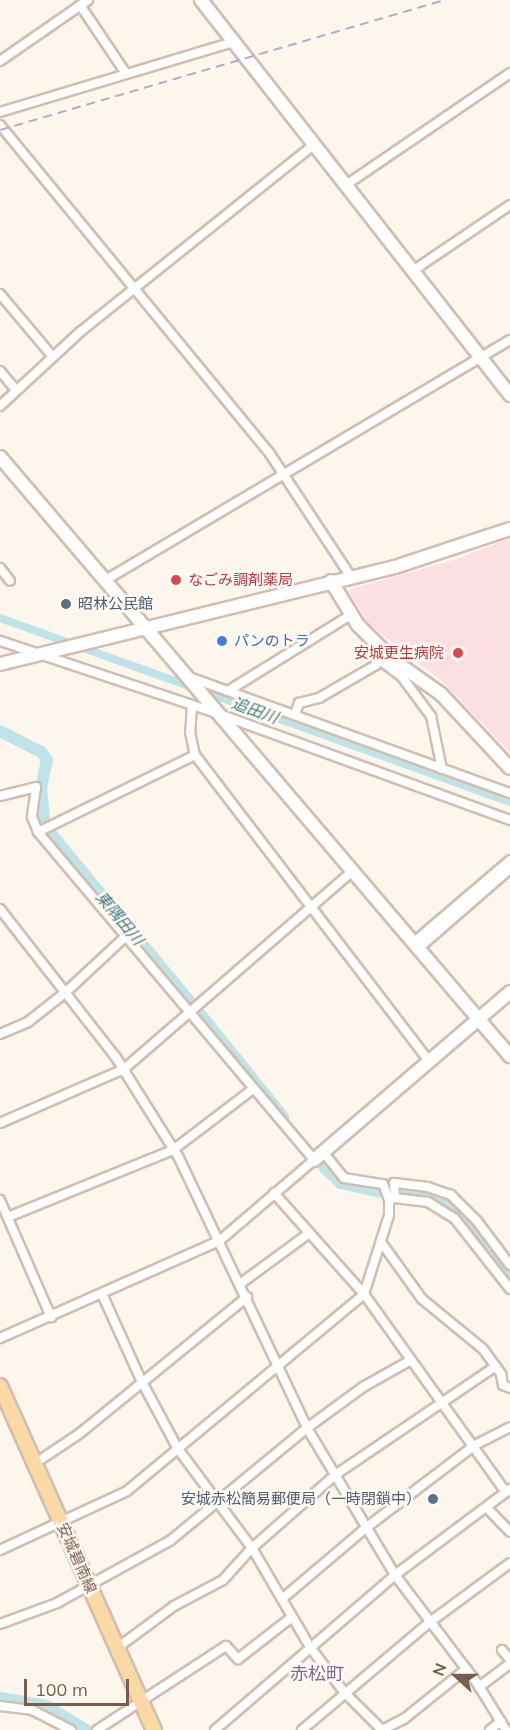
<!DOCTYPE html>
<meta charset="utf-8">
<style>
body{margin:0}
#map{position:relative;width:510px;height:1730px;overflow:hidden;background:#fdf6ec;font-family:Mulish,"Noto Sans JP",sans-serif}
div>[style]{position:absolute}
.medical>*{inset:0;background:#fbdfe3}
.canal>*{height:8px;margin:-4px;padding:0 4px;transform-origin:4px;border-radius:4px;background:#bfe3e8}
.river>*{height:12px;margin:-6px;padding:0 6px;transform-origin:6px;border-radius:6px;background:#bfe3e8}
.roads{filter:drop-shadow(2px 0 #d1beb0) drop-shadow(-2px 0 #d1beb0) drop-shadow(0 2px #d1beb0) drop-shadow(0 -2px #d1beb0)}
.street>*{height:8px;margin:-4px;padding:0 4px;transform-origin:4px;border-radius:4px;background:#fff}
.secondary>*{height:12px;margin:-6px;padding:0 6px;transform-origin:6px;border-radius:6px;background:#fff}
.primary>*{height:14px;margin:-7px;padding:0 7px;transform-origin:7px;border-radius:7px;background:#fbd9a5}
.rail>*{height:2px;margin-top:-1px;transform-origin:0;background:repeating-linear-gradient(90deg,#b9a8c9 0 9px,transparent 0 15px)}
.dots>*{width:16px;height:16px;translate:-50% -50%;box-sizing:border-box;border:3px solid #fffaf3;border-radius:50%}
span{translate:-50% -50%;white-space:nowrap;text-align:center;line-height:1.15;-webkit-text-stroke:5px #fffaf3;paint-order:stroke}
.health-label{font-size:15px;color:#be3a42}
.left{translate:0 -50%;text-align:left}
.right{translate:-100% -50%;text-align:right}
.service-label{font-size:15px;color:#4e5e75}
.shop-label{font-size:15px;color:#366cbe}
.street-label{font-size:15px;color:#7a5c4d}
.water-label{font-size:16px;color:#437c86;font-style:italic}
.quarter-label{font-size:18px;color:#846695}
.north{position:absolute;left:426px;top:1646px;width:60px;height:60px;-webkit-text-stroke:4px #fffaf3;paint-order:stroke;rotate:291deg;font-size:16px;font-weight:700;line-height:24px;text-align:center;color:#7a5c4d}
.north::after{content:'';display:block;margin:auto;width:21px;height:27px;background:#7a5c4d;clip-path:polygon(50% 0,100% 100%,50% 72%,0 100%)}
.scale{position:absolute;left:24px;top:1679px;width:105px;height:27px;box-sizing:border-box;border:3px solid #7a5c4d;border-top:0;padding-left:8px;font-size:18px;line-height:21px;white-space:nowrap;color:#7a5c4d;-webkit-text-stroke:4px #fffaf3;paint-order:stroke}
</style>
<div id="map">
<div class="medical">
<div style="clip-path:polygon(510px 538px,510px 753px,444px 683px,368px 623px,348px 590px,460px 558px)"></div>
</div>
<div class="canal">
<div style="left:0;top:618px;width:542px;rotate:19.84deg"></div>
</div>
<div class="river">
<div style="left:0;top:731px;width:46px;rotate:27.1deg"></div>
<div style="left:41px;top:752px;width:10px;rotate:53deg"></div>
<div style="left:47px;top:760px;width:30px;rotate:102deg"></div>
<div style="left:41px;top:789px;width:29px;rotate:84deg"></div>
<div style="left:48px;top:830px;width:228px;rotate:50.5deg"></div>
<div style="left:201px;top:1015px;width:131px;rotate:51.2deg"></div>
<div style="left:325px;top:1168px;width:22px;rotate:43deg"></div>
<div style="left:341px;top:1183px;width:39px;rotate:13deg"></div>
<div style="left:401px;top:1192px;width:49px;rotate:10.6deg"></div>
<div style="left:449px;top:1201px;width:48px;rotate:45deg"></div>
<div style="left:483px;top:1235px;width:47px;rotate:54.6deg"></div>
<div style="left:0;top:1698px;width:48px;rotate:9.7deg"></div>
<div style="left:47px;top:1706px;width:46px;rotate:31.6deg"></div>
</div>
<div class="roads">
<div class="street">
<div style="left:80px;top:5px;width:81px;rotate:56.1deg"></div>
<div style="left:0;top:61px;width:107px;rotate:-34.7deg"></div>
<div style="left:0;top:112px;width:244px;rotate:-16.7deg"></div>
<div style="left:0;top:125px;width:426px;rotate:50.6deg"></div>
<div style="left:270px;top:454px;width:147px;rotate:56.6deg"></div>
<div style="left:346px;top:185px;width:199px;rotate:-34.3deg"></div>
<div style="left:414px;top:270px;width:116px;rotate:-34.1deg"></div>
<div style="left:0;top:294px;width:82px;rotate:49.9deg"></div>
<div style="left:0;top:371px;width:25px;rotate:50deg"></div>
<div style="left:0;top:406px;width:109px;rotate:-42.8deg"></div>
<div style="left:80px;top:332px;width:299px;rotate:-38.7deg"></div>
<div style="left:0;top:568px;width:16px;rotate:52deg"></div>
<div style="left:104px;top:581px;width:472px;rotate:-30.7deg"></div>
<div style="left:0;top:641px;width:231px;rotate:18.4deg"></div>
<div style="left:219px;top:714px;width:310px;rotate:20deg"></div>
<div style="left:381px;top:661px;width:26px;rotate:37deg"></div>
<div style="left:402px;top:677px;width:49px;rotate:53.4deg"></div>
<div style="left:431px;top:716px;width:54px;rotate:78.3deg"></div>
<div style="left:189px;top:677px;width:341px;rotate:19.9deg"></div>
<div style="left:228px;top:691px;width:142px;rotate:-31.8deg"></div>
<div style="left:192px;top:706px;width:26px;rotate:94deg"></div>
<div style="left:190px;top:732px;width:24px;rotate:78deg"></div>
<div style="left:195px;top:755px;width:385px;rotate:52.6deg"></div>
<div style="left:295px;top:714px;width:12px;rotate:-70deg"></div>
<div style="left:299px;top:703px;width:21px;rotate:-14deg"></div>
<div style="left:319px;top:698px;width:66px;rotate:-30.1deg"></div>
<div style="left:376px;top:665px;width:12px;rotate:-48deg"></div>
<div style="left:0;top:796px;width:37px;rotate:-14deg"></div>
<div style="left:36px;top:787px;width:30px;rotate:98deg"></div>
<div style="left:32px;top:817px;width:16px;rotate:68deg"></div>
<div style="left:38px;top:832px;width:429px;rotate:49.9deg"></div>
<div style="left:314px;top:1160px;width:125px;rotate:139.5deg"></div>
<div style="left:219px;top:1241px;width:240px;rotate:156.1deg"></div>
<div style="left:38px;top:832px;width:175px;rotate:-26.1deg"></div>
<div style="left:0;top:909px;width:187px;rotate:52deg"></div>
<div style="left:115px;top:1056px;width:120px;rotate:57.9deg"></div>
<div style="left:179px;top:1158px;width:299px;rotate:64.6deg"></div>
<div style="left:307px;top:1428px;width:171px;rotate:59.1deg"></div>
<div style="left:395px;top:1575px;width:136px;rotate:52.8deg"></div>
<div style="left:477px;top:1683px;width:55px;rotate:58.3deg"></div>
<div style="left:414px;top:942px;width:126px;rotate:-40.5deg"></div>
<div style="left:419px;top:948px;width:121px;rotate:-41deg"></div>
<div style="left:0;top:1034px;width:30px;rotate:-23deg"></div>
<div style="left:28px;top:1022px;width:48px;rotate:-38.3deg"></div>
<div style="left:66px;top:992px;width:79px;rotate:-43deg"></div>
<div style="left:0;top:1123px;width:135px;rotate:-23.5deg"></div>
<div style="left:124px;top:1069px;width:304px;rotate:-40.9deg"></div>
<div style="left:323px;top:1152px;width:33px;rotate:51deg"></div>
<div style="left:344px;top:1178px;width:39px;rotate:9deg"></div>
<div style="left:383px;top:1184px;width:17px;rotate:69deg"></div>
<div style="left:274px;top:1193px;width:135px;rotate:48.3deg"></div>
<div style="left:364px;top:1294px;width:244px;rotate:54.4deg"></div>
<div style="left:0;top:1200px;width:128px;rotate:66.4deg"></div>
<div style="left:8px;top:1217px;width:178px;rotate:-22.1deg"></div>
<div style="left:173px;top:1150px;width:101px;rotate:-37.3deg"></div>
<div style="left:381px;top:1242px;width:70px;rotate:54.3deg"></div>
<div style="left:422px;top:1299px;width:79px;rotate:39.3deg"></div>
<div style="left:483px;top:1349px;width:31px;rotate:54deg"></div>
<div style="left:501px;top:1374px;width:11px;rotate:80deg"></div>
<div style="left:503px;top:1385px;width:8px;rotate:23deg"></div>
<div style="left:510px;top:1265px;width:55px;rotate:-126.9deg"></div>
<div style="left:477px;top:1221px;width:37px;rotate:-135deg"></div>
<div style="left:451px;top:1195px;width:24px;rotate:-161deg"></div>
<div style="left:428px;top:1187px;width:34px;rotate:-173deg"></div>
<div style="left:394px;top:1183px;width:15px;rotate:86deg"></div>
<div style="left:395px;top:1198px;width:33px;rotate:7deg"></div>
<div style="left:428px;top:1202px;width:32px;rotate:32deg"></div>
<div style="left:455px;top:1219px;width:89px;rotate:51.8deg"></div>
<div style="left:240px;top:1284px;width:84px;rotate:-36.3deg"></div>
<div style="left:102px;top:1294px;width:97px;rotate:65.6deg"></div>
<div style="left:142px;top:1382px;width:76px;rotate:61.8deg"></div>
<div style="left:178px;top:1449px;width:124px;rotate:53.2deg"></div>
<div style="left:252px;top:1548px;width:115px;rotate:59.6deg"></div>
<div style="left:310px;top:1647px;width:56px;rotate:52.9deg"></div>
<div style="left:344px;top:1692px;width:54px;rotate:45deg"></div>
<div style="left:34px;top:1464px;width:54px;rotate:-33.7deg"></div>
<div style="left:79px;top:1434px;width:217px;rotate:-39.2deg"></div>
<div style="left:487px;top:1508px;width:33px;rotate:46deg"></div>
<div style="left:0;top:1550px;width:140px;rotate:-24.9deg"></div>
<div style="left:127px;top:1491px;width:308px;rotate:-39.7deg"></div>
<div style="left:364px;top:1294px;width:83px;rotate:-72.4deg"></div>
<div style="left:389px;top:1215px;width:15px;rotate:-90deg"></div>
<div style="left:389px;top:1200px;width:6px;rotate:-18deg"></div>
<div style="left:282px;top:1599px;width:111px;rotate:-40.3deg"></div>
<div style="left:367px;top:1527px;width:136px;rotate:-37.2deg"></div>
<div style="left:475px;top:1445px;width:39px;rotate:-27deg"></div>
<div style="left:0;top:1624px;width:61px;rotate:-20.2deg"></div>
<div style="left:57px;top:1603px;width:130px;rotate:-28.9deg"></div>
<div style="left:171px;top:1540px;width:176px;rotate:-39.5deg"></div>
<div style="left:307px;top:1428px;width:69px;rotate:-36.2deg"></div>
<div style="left:363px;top:1387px;width:55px;rotate:-29.4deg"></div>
<div style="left:117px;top:1648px;width:71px;rotate:-36.4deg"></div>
<div style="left:174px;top:1606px;width:55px;rotate:-28deg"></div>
<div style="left:223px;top:1580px;width:43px;rotate:-47.8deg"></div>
<div style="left:252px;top:1548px;width:111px;rotate:-41.3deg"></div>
<div style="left:335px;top:1475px;width:194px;rotate:-34.1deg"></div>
<div style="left:502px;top:1650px;width:13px;rotate:51deg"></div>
<div style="left:479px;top:1687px;width:39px;rotate:-37deg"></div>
<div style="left:0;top:1706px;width:32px;rotate:7deg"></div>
<div style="left:32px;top:1710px;width:44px;rotate:27.1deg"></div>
<div style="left:97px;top:1730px;width:154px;rotate:-33.1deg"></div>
<div style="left:226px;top:1646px;width:18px;rotate:47deg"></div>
<div style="left:238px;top:1659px;width:68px;rotate:-37.9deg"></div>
<div style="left:215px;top:1730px;width:238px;rotate:-40.7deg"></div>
<div style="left:395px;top:1575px;width:144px;rotate:-36.8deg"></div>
<div style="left:302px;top:1730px;width:167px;rotate:-40.2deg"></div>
<div style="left:430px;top:1622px;width:99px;rotate:-36.4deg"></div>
<div style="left:382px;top:1730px;width:25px;rotate:-27deg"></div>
<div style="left:404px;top:1719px;width:80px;rotate:-38.9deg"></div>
<div style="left:490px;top:1730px;width:14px;rotate:-39deg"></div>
</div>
<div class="secondary">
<div style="left:201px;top:0;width:502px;rotate:51.96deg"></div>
<div style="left:0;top:457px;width:787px;rotate:49.59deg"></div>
<div style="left:331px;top:581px;width:52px;rotate:58.5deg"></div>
<div style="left:358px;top:625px;width:49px;rotate:45deg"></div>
<div style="left:393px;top:660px;width:59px;rotate:35.3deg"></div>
<div style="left:441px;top:694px;width:101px;rotate:47deg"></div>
<div style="left:0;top:664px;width:407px;rotate:-13.8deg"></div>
<div style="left:395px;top:567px;width:121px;rotate:-18.3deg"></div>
<div style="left:314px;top:1160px;width:258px;rotate:-40.6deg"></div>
</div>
<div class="primary">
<div style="left:0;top:1386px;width:377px;rotate:65.9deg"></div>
</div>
</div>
<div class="rail">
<div style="left:0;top:130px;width:465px;rotate:-16.3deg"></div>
</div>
<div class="dots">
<div style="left:176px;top:580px;background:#e0444e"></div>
<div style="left:66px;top:604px;background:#5c6f8a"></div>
<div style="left:222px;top:641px;background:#3f7fe0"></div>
<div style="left:458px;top:653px;background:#e0444e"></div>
<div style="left:433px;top:1499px;background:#5c6f8a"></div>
</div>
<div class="health-label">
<span class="left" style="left:188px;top:580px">なごみ調剤薬局</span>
<span class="right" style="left:444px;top:653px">安城更生病院</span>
</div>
<div class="service-label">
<span class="left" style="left:78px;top:604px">昭林公民館</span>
<span class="right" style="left:421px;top:1499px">安城赤松簡易郵便局（一時閉鎖中）</span>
</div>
<div class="shop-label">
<span class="left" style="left:234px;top:641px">パンのトラ</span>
</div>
<div class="street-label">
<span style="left:77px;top:1558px;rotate:66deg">安城碧南線</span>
</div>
<div class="water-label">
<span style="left:255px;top:710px;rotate:20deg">追田川</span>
<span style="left:120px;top:918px;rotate:50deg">東隅田川</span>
</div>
<div class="quarter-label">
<span style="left:317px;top:1674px">赤松町</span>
</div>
<div class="north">N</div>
<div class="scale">100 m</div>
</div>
